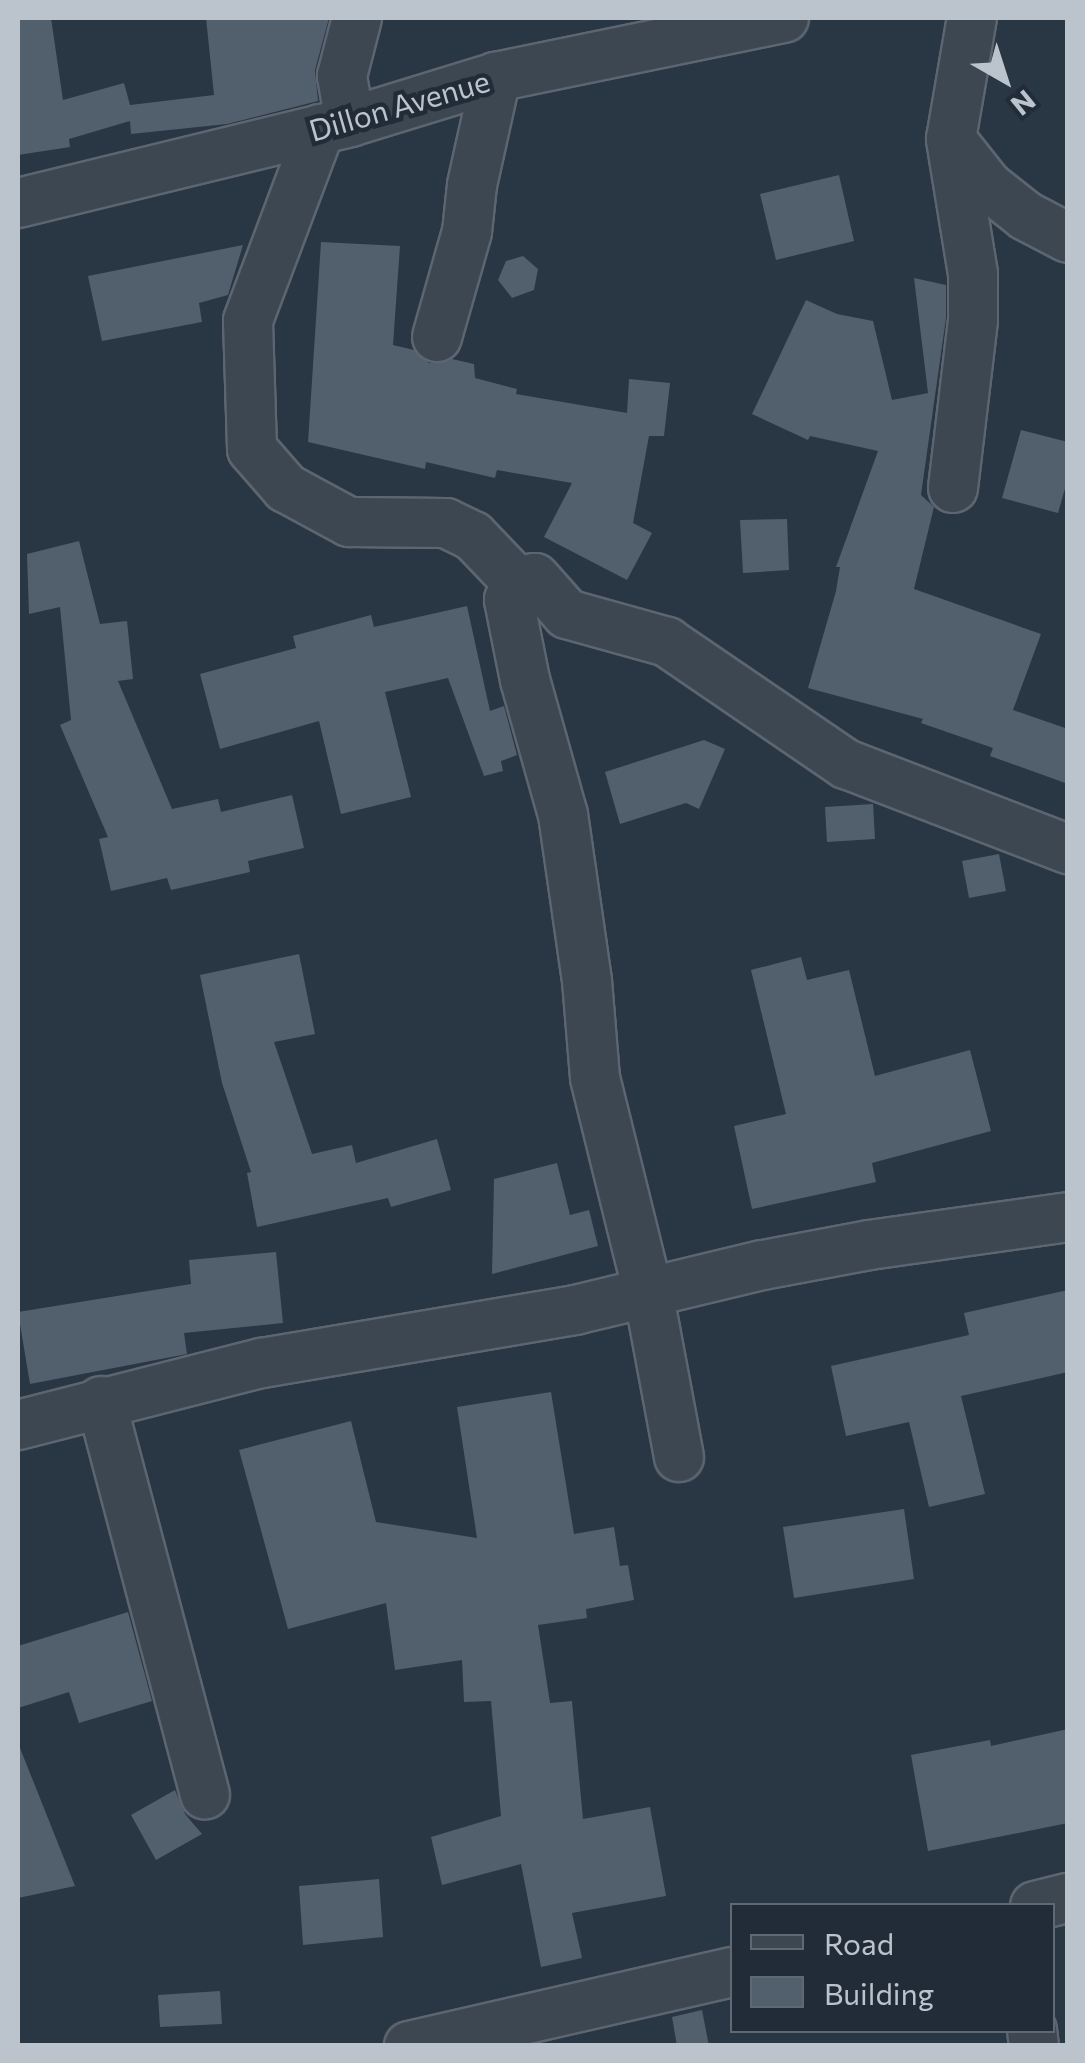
<!DOCTYPE html>
<style>
body{margin:0}
#map{position:relative;width:1085px;height:2063px;overflow:hidden;background:#293643;font-family:Commissioner,sans-serif}
div>[style]{position:absolute}
.building>*{inset:0;background:#525f6d}
.roads{filter:drop-shadow(2px 0 #5c6570) drop-shadow(-2px 0 #5c6570) drop-shadow(0 2px #5c6570) drop-shadow(0 -2px #5c6570)}
.minor>*{height:48px;margin:-24px;padding:0 24px;transform-origin:24px;border-radius:24px;background:#3d4752}
span{translate:-50% -50%;white-space:nowrap;text-align:center;line-height:1.15;-webkit-text-stroke:9px #222c38;paint-order:stroke}
.street-label{font-size:30px;color:#bbc3cc}
.frame{position:absolute;inset:0;border:20px solid #bbc3cc;pointer-events:none}
.legend{position:absolute;left:730px;top:1903px;width:325px;height:130px;box-sizing:border-box;background:#222c38;border:2px solid #5f6873;margin:0;padding:12px 18px;list-style:none;font-size:30px;color:#bbc3cc}
.legend li{display:flex;align-items:center;gap:20px;height:50px}
.legend b{width:50px;border:2px solid #5f6873}
.north{position:absolute;left:955px;top:30px;width:100px;height:100px;-webkit-text-stroke:8px #222c38;paint-order:stroke;rotate:141deg;font-size:28px;font-weight:700;line-height:40px;text-align:center;color:#bbc3cc}
.north::after{content:'';display:block;margin:auto;width:35px;height:45px;background:#bbc3cc;clip-path:polygon(50% 0,100% 100%,50% 72%,0 100%)}
</style>
<div id="map">
<div class="building">
<div style="clip-path:polygon(18px 18px,51px 18px,63px 100px,124px 83px,130px 105px,214px 95px,206px 18px,329px 18px,315px 70px,318px 101px,227px 124px,131px 134px,130px 121px,69px 139px,70px 147px,18px 155px)"></div>
<div style="clip-path:polygon(839px 175px,854px 241px,776px 260px,760px 194px)"></div>
<div style="clip-path:polygon(321px 242px,400px 246px,393px 345px,414px 350px,429px 363px,452px 359px,474px 364px,475px 378px,517px 389px,516px 394px,627px 413px,629px 379px,670px 383px,664px 436px,649px 436px,633px 523px,652px 533px,627px 580px,544px 537px,572px 483px,497px 470px,495px 478px,426px 462px,425px 469px,308px 442px)"></div>
<div style="clip-path:polygon(243px 245px,228px 295px,199px 303px,202px 322px,102px 341px,88px 276px)"></div>
<div style="clip-path:polygon(523px 256px,538px 269px,534px 290px,512px 298px,498px 280px,506px 261px)"></div>
<div style="clip-path:polygon(914px 278px,946px 285px,946px 318px,921px 495px,934px 507px,914px 589px,1041px 634px,1013px 710px,1068px 729px,1068px 784px,990px 756px,993px 748px,921px 723px,923px 719px,808px 688px,836px 591px,840px 567px,836px 567px,878px 451px,810px 436px,808px 440px,752px 414px,806px 300px,837px 314px,873px 321px,892px 400px,928px 393px)"></div>
<div style="clip-path:polygon(1021px 430px,1068px 442px,1068px 478px,1058px 513px,1002px 498px)"></div>
<div style="clip-path:polygon(787px 519px,789px 570px,743px 573px,740px 520px)"></div>
<div style="clip-path:polygon(79px 541px,100px 624px,127px 621px,133px 679px,118px 681px,172px 809px,218px 799px,221px 812px,292px 795px,304px 848px,248px 861px,250px 872px,171px 890px,167px 878px,111px 891px,99px 839px,108px 837px,60px 725px,71px 720px,60px 607px,29px 614px,27px 554px)"></div>
<div style="clip-path:polygon(467px 606px,490px 711px,504px 706px,517px 755px,501px 761px,503px 771px,484px 776px,448px 678px,385px 692px,411px 797px,341px 814px,319px 721px,220px 749px,200px 674px,296px 648px,293px 636px,371px 615px,374px 627px)"></div>
<div style="clip-path:polygon(704px 740px,725px 749px,699px 809px,686px 803px,620px 824px,605px 772px)"></div>
<div style="clip-path:polygon(873px 804px,875px 839px,827px 842px,825px 807px)"></div>
<div style="clip-path:polygon(999px 854px,1006px 891px,969px 898px,962px 861px)"></div>
<div style="clip-path:polygon(299px 954px,315px 1034px,274px 1042px,312px 1154px,352px 1145px,356px 1163px,437px 1139px,451px 1190px,391px 1207px,388px 1198px,257px 1227px,247px 1173px,251px 1172px,222px 1083px,200px 975px)"></div>
<div style="clip-path:polygon(801px 957px,807px 980px,849px 970px,875px 1076px,970px 1050px,991px 1131px,872px 1163px,876px 1182px,752px 1209px,734px 1126px,786px 1114px,751px 970px)"></div>
<div style="clip-path:polygon(557px 1163px,570px 1215px,589px 1210px,598px 1246px,492px 1274px,494px 1179px)"></div>
<div style="clip-path:polygon(276px 1252px,283px 1323px,184px 1333px,187px 1354px,30px 1384px,18px 1312px,191px 1284px,189px 1260px)"></div>
<div style="clip-path:polygon(1068px 1290px,1068px 1372px,961px 1396px,985px 1494px,929px 1507px,909px 1422px,846px 1436px,831px 1366px,969px 1335px,964px 1313px)"></div>
<div style="clip-path:polygon(551px 1392px,574px 1534px,614px 1527px,620px 1566px,628px 1565px,634px 1600px,586px 1609px,587px 1618px,538px 1625px,550px 1703px,572px 1701px,583px 1819px,650px 1807px,666px 1896px,572px 1913px,582px 1958px,541px 1967px,521px 1864px,442px 1885px,431px 1837px,501px 1816px,491px 1701px,464px 1702px,462px 1660px,395px 1670px,386px 1603px,288px 1629px,239px 1450px,351px 1421px,376px 1522px,477px 1538px,457px 1407px)"></div>
<div style="clip-path:polygon(904px 1509px,914px 1579px,794px 1598px,783px 1527px)"></div>
<div style="clip-path:polygon(128px 1612px,152px 1701px,79px 1723px,69px 1692px,18px 1708px,18px 1646px)"></div>
<div style="clip-path:polygon(1068px 1729px,1068px 1823px,928px 1851px,911px 1755px,990px 1740px,991px 1746px)"></div>
<div style="clip-path:polygon(18px 1743px,75px 1886px,18px 1898px)"></div>
<div style="clip-path:polygon(175px 1790px,185px 1814px,202px 1834px,156px 1860px,131px 1815px)"></div>
<div style="clip-path:polygon(379px 1879px,383px 1937px,303px 1945px,299px 1886px)"></div>
<div style="clip-path:polygon(220px 1991px,222px 2024px,160px 2027px,158px 1995px)"></div>
<div style="clip-path:polygon(702px 2010px,709px 2046px,677px 2046px,672px 2017px)"></div>
</div>
<div class="roads">
<div class="minor">
<div style="left:350px;top:122px;width:47px;rotate:-99.9deg"></div>
<div style="left:342px;top:76px;width:60px;rotate:-75.5deg"></div>
<div style="left:320px;top:129px;width:205px;rotate:110.6deg"></div>
<div style="left:248px;top:321px;width:128px;rotate:88.2deg"></div>
<div style="left:252px;top:449px;width:52px;rotate:48.9deg"></div>
<div style="left:286px;top:488px;width:72px;rotate:28.4deg"></div>
<div style="left:349px;top:522px;width:97px;rotate:0.6deg"></div>
<div style="left:446px;top:523px;width:30px;rotate:26deg"></div>
<div style="left:473px;top:536px;width:64px;rotate:46.3deg"></div>
<div style="left:953px;top:142px;width:56px;rotate:51.5deg"></div>
<div style="left:988px;top:186px;width:48px;rotate:38.3deg"></div>
<div style="left:1026px;top:216px;width:47px;rotate:27.6deg"></div>
<div style="left:18px;top:203px;width:342px;rotate:-13.7deg"></div>
<div style="left:350px;top:122px;width:153px;rotate:-17.1deg"></div>
<div style="left:496px;top:77px;width:294px;rotate:-11.6deg"></div>
<div style="left:437px;top:337px;width:109px;rotate:-74.1deg"></div>
<div style="left:467px;top:232px;width:47px;rotate:-83.9deg"></div>
<div style="left:472px;top:185px;width:111px;rotate:-77.5deg"></div>
<div style="left:953px;top:488px;width:169px;rotate:-83.2deg"></div>
<div style="left:973px;top:320px;width:46px;rotate:-90deg"></div>
<div style="left:973px;top:274px;width:137px;rotate:-99.3deg"></div>
<div style="left:951px;top:139px;width:123px;rotate:-80.2deg"></div>
<div style="left:101px;top:1401px;width:407px;rotate:75.2deg"></div>
<div style="left:18px;top:1425px;width:252px;rotate:-14.3deg"></div>
<div style="left:262px;top:1363px;width:317px;rotate:-9.6deg"></div>
<div style="left:575px;top:1310px;width:193px;rotate:-13.5deg"></div>
<div style="left:763px;top:1265px;width:109px;rotate:-10.6deg"></div>
<div style="left:870px;top:1245px;width:200px;rotate:-8deg"></div>
<div style="left:679px;top:1457px;width:168px;rotate:-100.6deg"></div>
<div style="left:648px;top:1292px;width:220px;rotate:-103.9deg"></div>
<div style="left:595px;top:1078px;width:97px;rotate:-94.7deg"></div>
<div style="left:587px;top:981px;width:168px;rotate:-98.2deg"></div>
<div style="left:563px;top:815px;width:140px;rotate:-105.7deg"></div>
<div style="left:525px;top:680px;width:82px;rotate:-101.3deg"></div>
<div style="left:509px;top:600px;width:20px;rotate:-66deg"></div>
<div style="left:517px;top:582px;width:18px;rotate:-13deg"></div>
<div style="left:535px;top:578px;width:48px;rotate:48.4deg"></div>
<div style="left:567px;top:614px;width:104px;rotate:15.6deg"></div>
<div style="left:667px;top:642px;width:217px;rotate:34.3deg"></div>
<div style="left:846px;top:764px;width:238px;rotate:21deg"></div>
<div style="left:1035px;top:1906px;width:34px;rotate:-14deg"></div>
<div style="left:1032px;top:2030px;width:16px;rotate:83deg"></div>
<div style="left:409px;top:2046px;width:331px;rotate:-12.9deg"></div>
</div>
</div>
<div class="street-label">
<span style="left:399px;top:105px;rotate:-16deg">Dillon Avenue</span>
</div>
<div class="frame"></div>
<ul class="legend">
<li><b style="height:12px;background:#3d4752"></b>Road</li>
<li><b style="height:28px;background:#525f6d"></b>Building</li>
</ul>
<div class="north">N</div>
</div>
